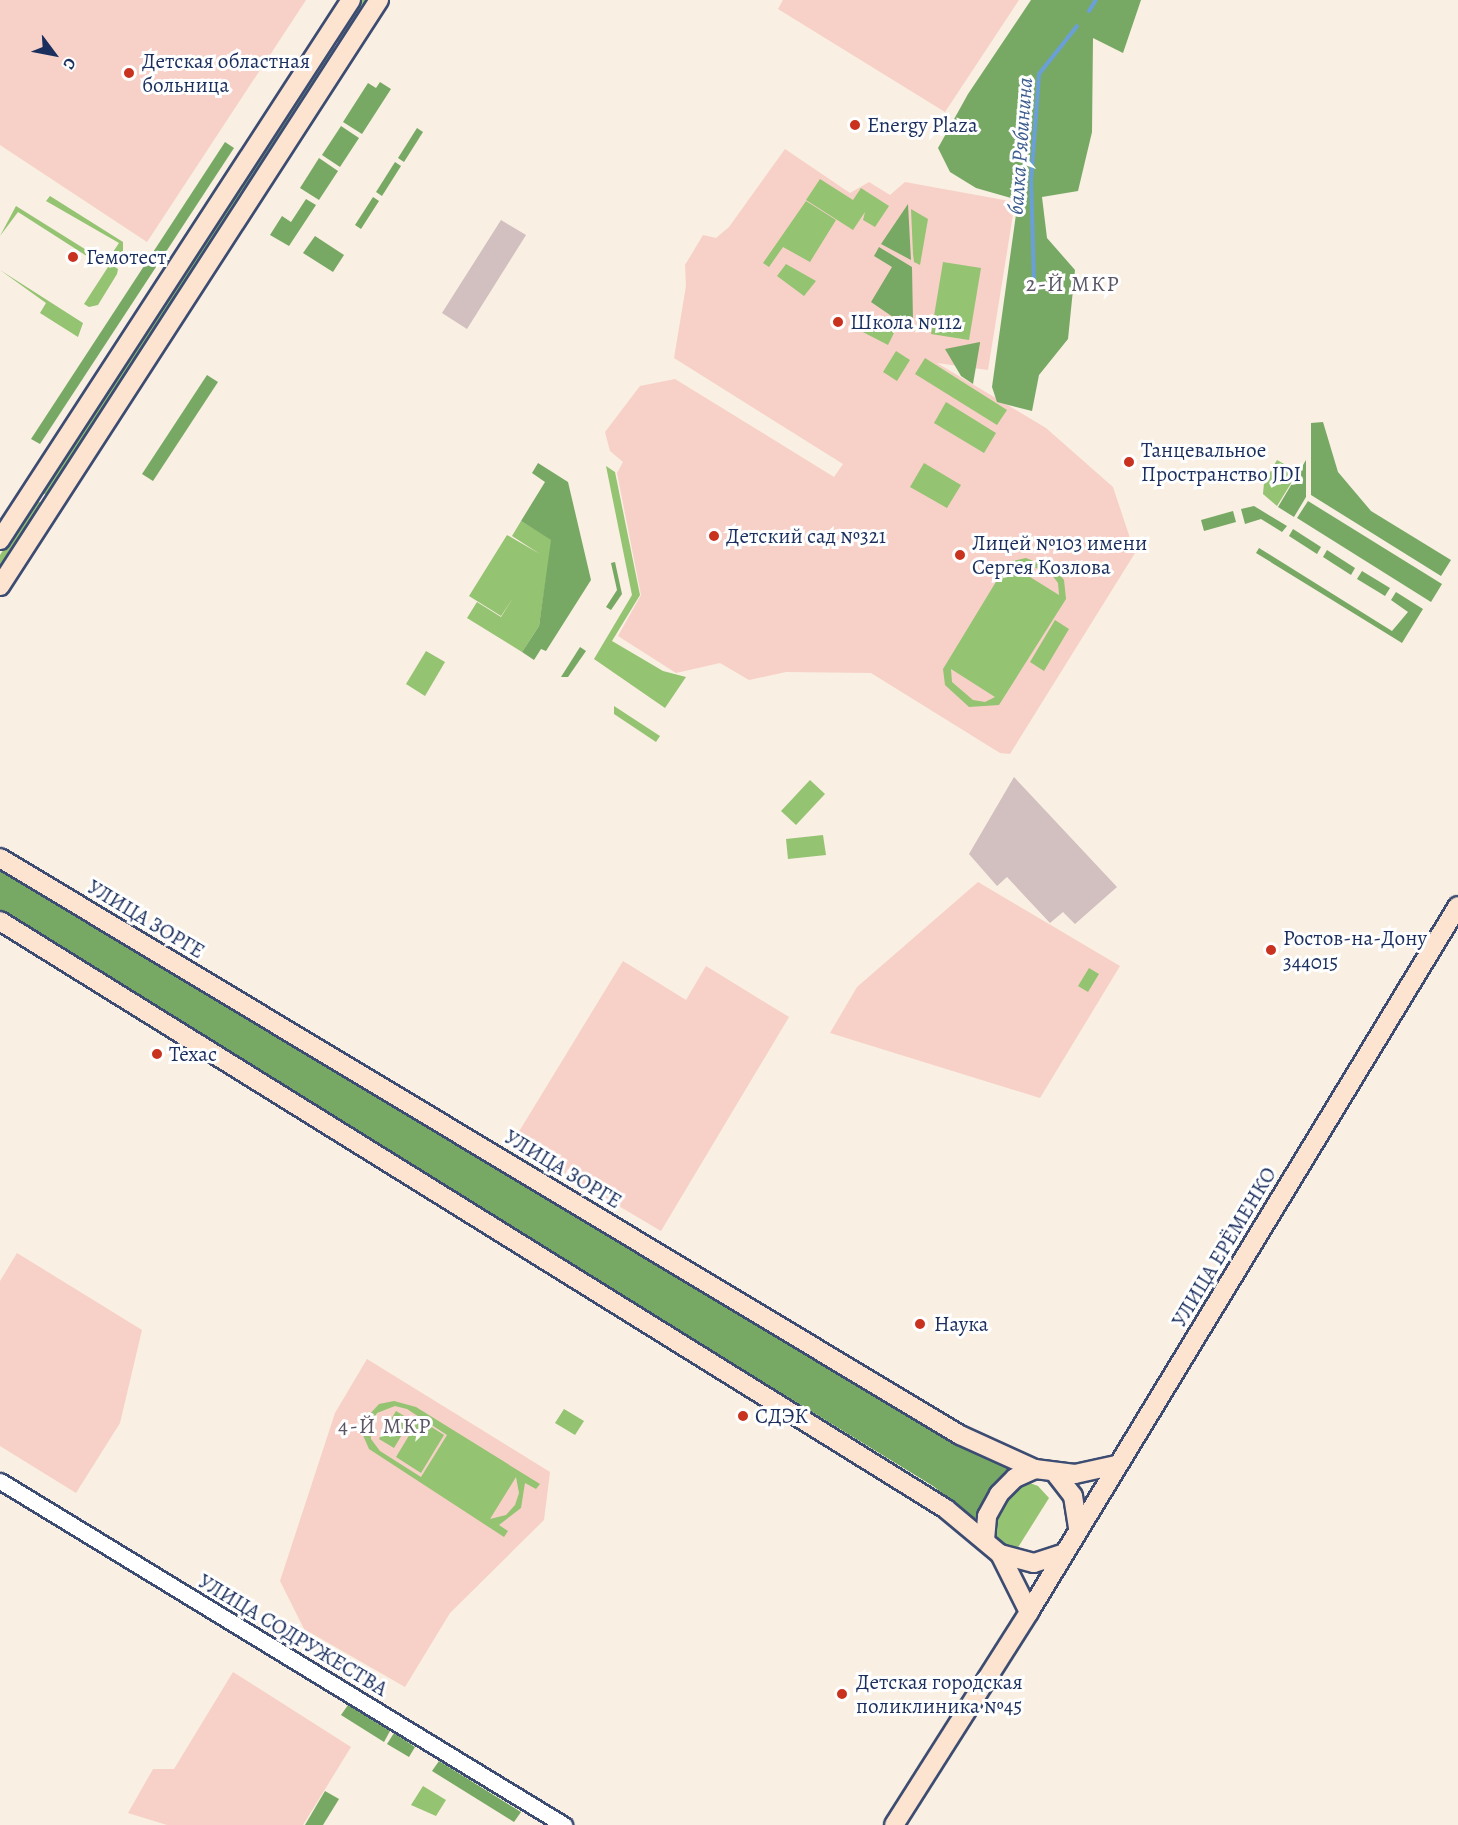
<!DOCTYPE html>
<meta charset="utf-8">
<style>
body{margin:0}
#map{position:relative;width:1458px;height:1825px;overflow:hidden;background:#f9efe2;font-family:Alegreya,serif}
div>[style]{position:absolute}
.built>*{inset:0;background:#f7d1c8}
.industrial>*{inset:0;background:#d2bfc0}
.green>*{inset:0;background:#94c372}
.forest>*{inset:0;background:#77a964}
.stream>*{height:4px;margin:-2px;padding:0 2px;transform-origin:2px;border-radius:2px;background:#6aa0d7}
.roads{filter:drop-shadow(2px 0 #3c4c72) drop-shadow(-2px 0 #3c4c72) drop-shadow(0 2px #3c4c72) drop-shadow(0 -2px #3c4c72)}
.tertiary>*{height:15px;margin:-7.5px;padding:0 7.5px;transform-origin:7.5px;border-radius:7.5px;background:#fff}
.secondary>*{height:18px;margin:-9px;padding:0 9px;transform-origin:9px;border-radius:9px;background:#fde4d0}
.dots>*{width:16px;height:16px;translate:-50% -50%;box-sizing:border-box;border:3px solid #fff;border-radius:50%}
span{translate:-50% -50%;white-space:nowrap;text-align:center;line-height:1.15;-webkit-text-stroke:6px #fff;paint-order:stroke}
.poi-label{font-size:21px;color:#1b2f5e}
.left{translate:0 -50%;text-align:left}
.street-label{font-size:21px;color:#1b2f5e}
.water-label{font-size:22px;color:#3b5c8e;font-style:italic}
.neighbourhood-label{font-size:22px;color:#5b5665;letter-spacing:1.5px}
.north{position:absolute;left:24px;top:24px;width:60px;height:60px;-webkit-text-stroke:4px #fff;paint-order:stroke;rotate:122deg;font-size:16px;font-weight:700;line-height:24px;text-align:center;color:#1b2f5e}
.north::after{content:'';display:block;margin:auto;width:21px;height:27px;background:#1b2f5e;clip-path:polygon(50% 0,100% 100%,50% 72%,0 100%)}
</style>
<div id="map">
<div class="built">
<div style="clip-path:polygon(0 0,306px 0,147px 242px,0 145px)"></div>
<div style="clip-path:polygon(783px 0,1019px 0,945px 112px,778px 9px)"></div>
<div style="clip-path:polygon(785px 149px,850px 193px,869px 182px,890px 195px,905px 182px,1015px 202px,988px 370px,937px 363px,1046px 428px,1113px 487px,1135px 553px,1010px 754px,1000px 753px,871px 673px,786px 672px,749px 680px,720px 663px,676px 673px,618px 636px,641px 595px,617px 473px,623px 462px,610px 451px,605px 432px,640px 386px,675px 379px,834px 477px,843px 464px,674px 358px,686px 286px,685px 265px,703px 235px,716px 238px,729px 227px)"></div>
<div style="clip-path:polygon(978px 882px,1120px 966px,1040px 1098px,830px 1033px,857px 987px)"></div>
<div style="clip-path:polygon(623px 961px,686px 1000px,706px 966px,789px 1017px,661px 1231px,512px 1143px)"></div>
<div style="clip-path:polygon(17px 1253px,142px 1330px,120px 1423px,76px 1493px,0 1446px,0 1281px)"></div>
<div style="clip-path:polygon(367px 1359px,550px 1472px,544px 1520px,450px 1613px,405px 1687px,304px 1629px,280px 1581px,335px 1413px)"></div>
<div style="clip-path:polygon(233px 1672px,351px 1747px,303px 1825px,167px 1825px,128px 1813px,153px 1769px,174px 1769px)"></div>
</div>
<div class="industrial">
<div style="clip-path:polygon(501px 220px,526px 235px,467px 329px,442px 313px)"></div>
<div style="clip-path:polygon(1014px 777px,1117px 887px,1075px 924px,1063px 912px,1050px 923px,1007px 877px,997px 886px,969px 854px)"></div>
</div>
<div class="green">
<div style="clip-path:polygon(361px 0,368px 0,340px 43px,336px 40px)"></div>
<div style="clip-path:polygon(331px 46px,336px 49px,46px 495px,41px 492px)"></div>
<div style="clip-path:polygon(820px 179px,853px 200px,861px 188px,889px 206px,875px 227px,863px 220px,865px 212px,853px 230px,806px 200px)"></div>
<div style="clip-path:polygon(50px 196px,123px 242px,123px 259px,113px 252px,119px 243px,46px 201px)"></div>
<div style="clip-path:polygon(806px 201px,836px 220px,810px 262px,783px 247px,769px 267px,763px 263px)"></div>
<div style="clip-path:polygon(16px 206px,96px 256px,93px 260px,18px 212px,0 236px)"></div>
<div style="clip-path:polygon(911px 209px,928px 219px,920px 265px,914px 262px,913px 254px)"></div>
<div style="clip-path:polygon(943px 262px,981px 268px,969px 340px,931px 334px)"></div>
<div style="clip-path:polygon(110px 264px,118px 269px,117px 274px,98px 305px,89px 307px,84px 304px)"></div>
<div style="clip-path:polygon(786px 264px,816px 281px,804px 296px,777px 276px)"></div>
<div style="clip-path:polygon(0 270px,83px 323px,78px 337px,40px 313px,46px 303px)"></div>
<div style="clip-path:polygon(866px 313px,894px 333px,888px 345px,855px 328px)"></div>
<div style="clip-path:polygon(896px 351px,910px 360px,897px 381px,883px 372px)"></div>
<div style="clip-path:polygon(925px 358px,1007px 410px,997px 425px,915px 374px)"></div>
<div style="clip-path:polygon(946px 402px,996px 433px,984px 453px,934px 423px)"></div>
<div style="clip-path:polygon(1277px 460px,1298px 472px,1277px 506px,1263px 494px,1264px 483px)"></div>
<div style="clip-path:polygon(924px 463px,961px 485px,947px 508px,910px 487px)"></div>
<div style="clip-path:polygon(606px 466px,615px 472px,640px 595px,612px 641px,663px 671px,686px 677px,665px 708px,594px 659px,632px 595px)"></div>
<div style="clip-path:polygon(36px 500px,41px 503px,0 565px,0 555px)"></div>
<div style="clip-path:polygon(521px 521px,552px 540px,539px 626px,522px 652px,467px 618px,477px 602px,501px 617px,513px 598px,501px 616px,469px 596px,507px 535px,540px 554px,512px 536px)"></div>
<div style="clip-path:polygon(evenodd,1026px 558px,1056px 570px,1064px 580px,1066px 599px,999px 705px,969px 707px,945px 685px,943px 669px,1008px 562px,1026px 558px,1026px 564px,1051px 574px,1058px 583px,1059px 595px,1014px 567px,1026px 564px,1026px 558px,951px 669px,995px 697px,985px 702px,973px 700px,952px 682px,951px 669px)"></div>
<div style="clip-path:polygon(1055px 620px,1069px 629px,1044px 671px,1030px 662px)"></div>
<div style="clip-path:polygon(426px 651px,445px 662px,425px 696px,406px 684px)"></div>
<div style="clip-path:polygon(614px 706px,660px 736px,656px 742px,614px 714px)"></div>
<div style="clip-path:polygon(810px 780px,825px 794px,796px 825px,781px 811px)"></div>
<div style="clip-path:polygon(823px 835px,826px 855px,788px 859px,786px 839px)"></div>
<div style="clip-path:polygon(1089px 968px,1099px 974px,1088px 992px,1078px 986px)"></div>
<div style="clip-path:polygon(evenodd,394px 1401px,416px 1407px,540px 1484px,536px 1489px,525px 1483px,521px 1508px,499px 1525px,508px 1531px,504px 1537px,369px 1449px,362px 1433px,368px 1416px,379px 1404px,394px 1401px,395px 1406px,407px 1409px,447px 1435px,421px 1477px,380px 1451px,371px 1439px,370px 1426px,377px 1413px,395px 1406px,394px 1401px,516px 1477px,519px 1493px,515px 1505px,506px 1515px,490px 1519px,516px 1477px)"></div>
<div style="clip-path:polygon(564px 1409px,584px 1421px,575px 1435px,555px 1423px)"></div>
<div style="clip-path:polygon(396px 1411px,411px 1420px,394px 1448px,379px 1439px)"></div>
<div style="clip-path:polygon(419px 1419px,444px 1435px,421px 1473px,396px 1457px)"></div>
<div style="clip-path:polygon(1027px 1482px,1038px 1486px,1049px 1498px,1017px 1549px,1000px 1545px,992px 1536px,989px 1524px,1007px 1490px)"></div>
<div style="clip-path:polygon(423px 1786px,446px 1800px,436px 1816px,411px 1805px)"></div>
</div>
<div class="forest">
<div style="clip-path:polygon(1031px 0,1141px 0,1123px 53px,1093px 38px,1092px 132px,1078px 191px,1042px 197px,1047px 238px,1075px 270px,1068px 339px,1039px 375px,1032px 411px,997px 402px,992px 387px,1018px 200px,976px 188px,950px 172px,938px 148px,968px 94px)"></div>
<div style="clip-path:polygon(380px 82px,391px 89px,362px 134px,343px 122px,368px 83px,376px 88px)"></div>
<div style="clip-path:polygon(341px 126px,359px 138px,340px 167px,322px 155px)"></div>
<div style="clip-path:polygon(417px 128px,423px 132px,404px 162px,398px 158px)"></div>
<div style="clip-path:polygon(225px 142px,234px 148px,40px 444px,31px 439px)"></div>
<div style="clip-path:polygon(319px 158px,338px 171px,319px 200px,300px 188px)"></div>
<div style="clip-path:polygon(395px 162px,401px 166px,382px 196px,376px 192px)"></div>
<div style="clip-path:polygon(373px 197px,379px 201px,361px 229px,355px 225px)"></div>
<div style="clip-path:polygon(306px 199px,316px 205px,289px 246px,270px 235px,282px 216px,291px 222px)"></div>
<div style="clip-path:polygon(908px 204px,911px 260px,881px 244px)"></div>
<div style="clip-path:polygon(315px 236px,344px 255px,333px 272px,303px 253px)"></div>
<div style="clip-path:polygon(879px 247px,912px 267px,913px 321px,909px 328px,871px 302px,892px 267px,874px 256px)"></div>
<div style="clip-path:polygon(980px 342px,980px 343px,973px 384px,961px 376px,945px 349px)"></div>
<div style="clip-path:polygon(207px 375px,218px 382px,153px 481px,142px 474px)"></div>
<div style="clip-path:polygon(1323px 422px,1338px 472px,1371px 511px,1451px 560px,1441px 576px,1311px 495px,1311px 423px)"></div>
<div style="clip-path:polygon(1306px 460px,1306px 497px,1294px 517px,1278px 507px)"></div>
<div style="clip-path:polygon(538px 463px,568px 482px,591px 580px,546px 651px,541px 649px,534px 660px,522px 652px,539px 626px,551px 540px,521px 521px,545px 482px,532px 473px)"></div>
<div style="clip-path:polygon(1308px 501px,1442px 584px,1431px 602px,1297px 518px)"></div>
<div style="clip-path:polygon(1254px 506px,1287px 526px,1282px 532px,1261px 519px,1245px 524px,1241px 509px)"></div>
<div style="clip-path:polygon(1233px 511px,1236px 522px,1204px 531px,1201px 520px)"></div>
<div style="clip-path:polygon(1293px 529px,1321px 547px,1317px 554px,1289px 536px)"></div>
<div style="clip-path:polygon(1259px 548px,1392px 631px,1408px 612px,1391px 600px,1396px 592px,1423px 609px,1402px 643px,1256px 553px)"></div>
<div style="clip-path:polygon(1327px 550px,1355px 568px,1351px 575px,1323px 557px)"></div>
<div style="clip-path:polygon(615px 562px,622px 594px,611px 610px,606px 607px,617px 590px,611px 563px)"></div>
<div style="clip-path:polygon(1362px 571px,1390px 588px,1385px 596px,1357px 579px)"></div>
<div style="clip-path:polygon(580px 647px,586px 651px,568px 677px,561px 677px)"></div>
<div style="clip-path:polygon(0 865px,1011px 1467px,1013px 1469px,981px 1517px,974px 1518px,933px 1486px,0 914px)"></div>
<div style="clip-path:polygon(348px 1705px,390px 1731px,384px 1742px,341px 1715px)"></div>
<div style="clip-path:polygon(394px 1733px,415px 1747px,409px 1757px,387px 1744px)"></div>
<div style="clip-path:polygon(439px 1761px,521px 1812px,514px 1822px,432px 1771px)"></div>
<div style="clip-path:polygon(325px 1791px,339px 1799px,323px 1825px,305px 1825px)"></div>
</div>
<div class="stream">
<div style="left:1089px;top:11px;width:13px;rotate:-58deg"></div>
<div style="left:1034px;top:280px;width:99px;rotate:-91.7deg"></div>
<div style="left:1031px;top:181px;width:107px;rotate:-85.7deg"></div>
<div style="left:1039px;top:74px;width:61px;rotate:-51.6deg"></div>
</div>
<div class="roads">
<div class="tertiary">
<div style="left:0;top:1481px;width:661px;rotate:31.38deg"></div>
</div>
<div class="secondary">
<div style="left:0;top:540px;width:644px;rotate:-56.98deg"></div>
<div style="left:0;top:586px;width:698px;rotate:-57.11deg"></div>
<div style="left:0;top:858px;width:1120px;rotate:31.01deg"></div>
<div style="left:960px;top:1435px;width:82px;rotate:24.4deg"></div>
<div style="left:1035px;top:1469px;width:40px;rotate:7.1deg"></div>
<div style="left:1075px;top:1474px;width:42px;rotate:-12.4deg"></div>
<div style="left:0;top:921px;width:1114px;rotate:31.86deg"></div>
<div style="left:946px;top:1509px;width:70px;rotate:39.8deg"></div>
<div style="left:1000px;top:1554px;width:65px;rotate:63.4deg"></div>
<div style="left:1055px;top:1473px;width:29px;rotate:52deg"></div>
<div style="left:1073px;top:1496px;width:32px;rotate:81deg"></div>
<div style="left:985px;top:1540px;width:24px;rotate:-85deg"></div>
<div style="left:987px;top:1516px;width:25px;rotate:-61deg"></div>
<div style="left:999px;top:1494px;width:23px;rotate:-45deg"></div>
<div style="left:1015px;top:1478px;width:22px;rotate:-24deg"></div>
<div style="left:1000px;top:1554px;width:35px;rotate:15deg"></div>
<div style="left:1034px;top:1563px;width:29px;rotate:-18deg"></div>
<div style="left:894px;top:1825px;width:252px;rotate:-57.6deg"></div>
<div style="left:1029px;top:1612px;width:826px;rotate:-58.72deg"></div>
</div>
</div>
<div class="dots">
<div style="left:129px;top:73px;background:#c8321e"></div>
<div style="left:855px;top:125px;background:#c8321e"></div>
<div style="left:73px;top:257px;background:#c8321e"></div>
<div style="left:838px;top:322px;background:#c8321e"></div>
<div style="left:1129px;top:462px;background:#c8321e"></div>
<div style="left:714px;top:536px;background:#c8321e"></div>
<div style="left:960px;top:555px;background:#c8321e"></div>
<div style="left:1271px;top:950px;background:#c8321e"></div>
<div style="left:157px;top:1054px;background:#c8321e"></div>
<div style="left:920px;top:1324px;background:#c8321e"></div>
<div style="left:743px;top:1416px;background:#c8321e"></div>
<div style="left:842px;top:1694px;background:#c8321e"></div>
</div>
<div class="poi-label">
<span class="left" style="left:142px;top:73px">Детская областная<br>больница</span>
<span class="left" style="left:867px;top:125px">Energy Plaza</span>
<span class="left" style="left:86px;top:257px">Гемотест</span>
<span class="left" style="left:850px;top:322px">Школа №112</span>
<span class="left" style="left:1141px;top:462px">Танцевальное<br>Пространство JDI</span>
<span class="left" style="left:726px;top:536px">Детский сад №321</span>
<span class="left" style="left:972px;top:555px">Лицей №103 имени<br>Сергея Козлова</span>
<span class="left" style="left:1283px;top:950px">Ростов-на-Дону<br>344015</span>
<span class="left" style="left:169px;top:1054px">Техас</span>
<span class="left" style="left:934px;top:1324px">Наука</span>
<span class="left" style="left:755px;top:1416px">СДЭК</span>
<span class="left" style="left:856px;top:1694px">Детская городская<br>поликлиника №45</span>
</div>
<div class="street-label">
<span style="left:146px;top:919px;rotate:31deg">УЛИЦА ЗОРГЕ</span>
<span style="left:563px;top:1169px;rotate:31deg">УЛИЦА ЗОРГЕ</span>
<span style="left:1224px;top:1247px;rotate:-59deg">УЛИЦА ЕРЁМЕНКО</span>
<span style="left:293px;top:1635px;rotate:31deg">УЛИЦА СОДРУЖЕСТВА</span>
</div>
<div class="water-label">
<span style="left:1021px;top:146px;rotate:-86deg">балка Рябинина</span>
</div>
<div class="neighbourhood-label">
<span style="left:1073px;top:285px">2-Й МКР</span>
<span style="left:385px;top:1427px">4-Й МКР</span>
</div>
<div class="north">С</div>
</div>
